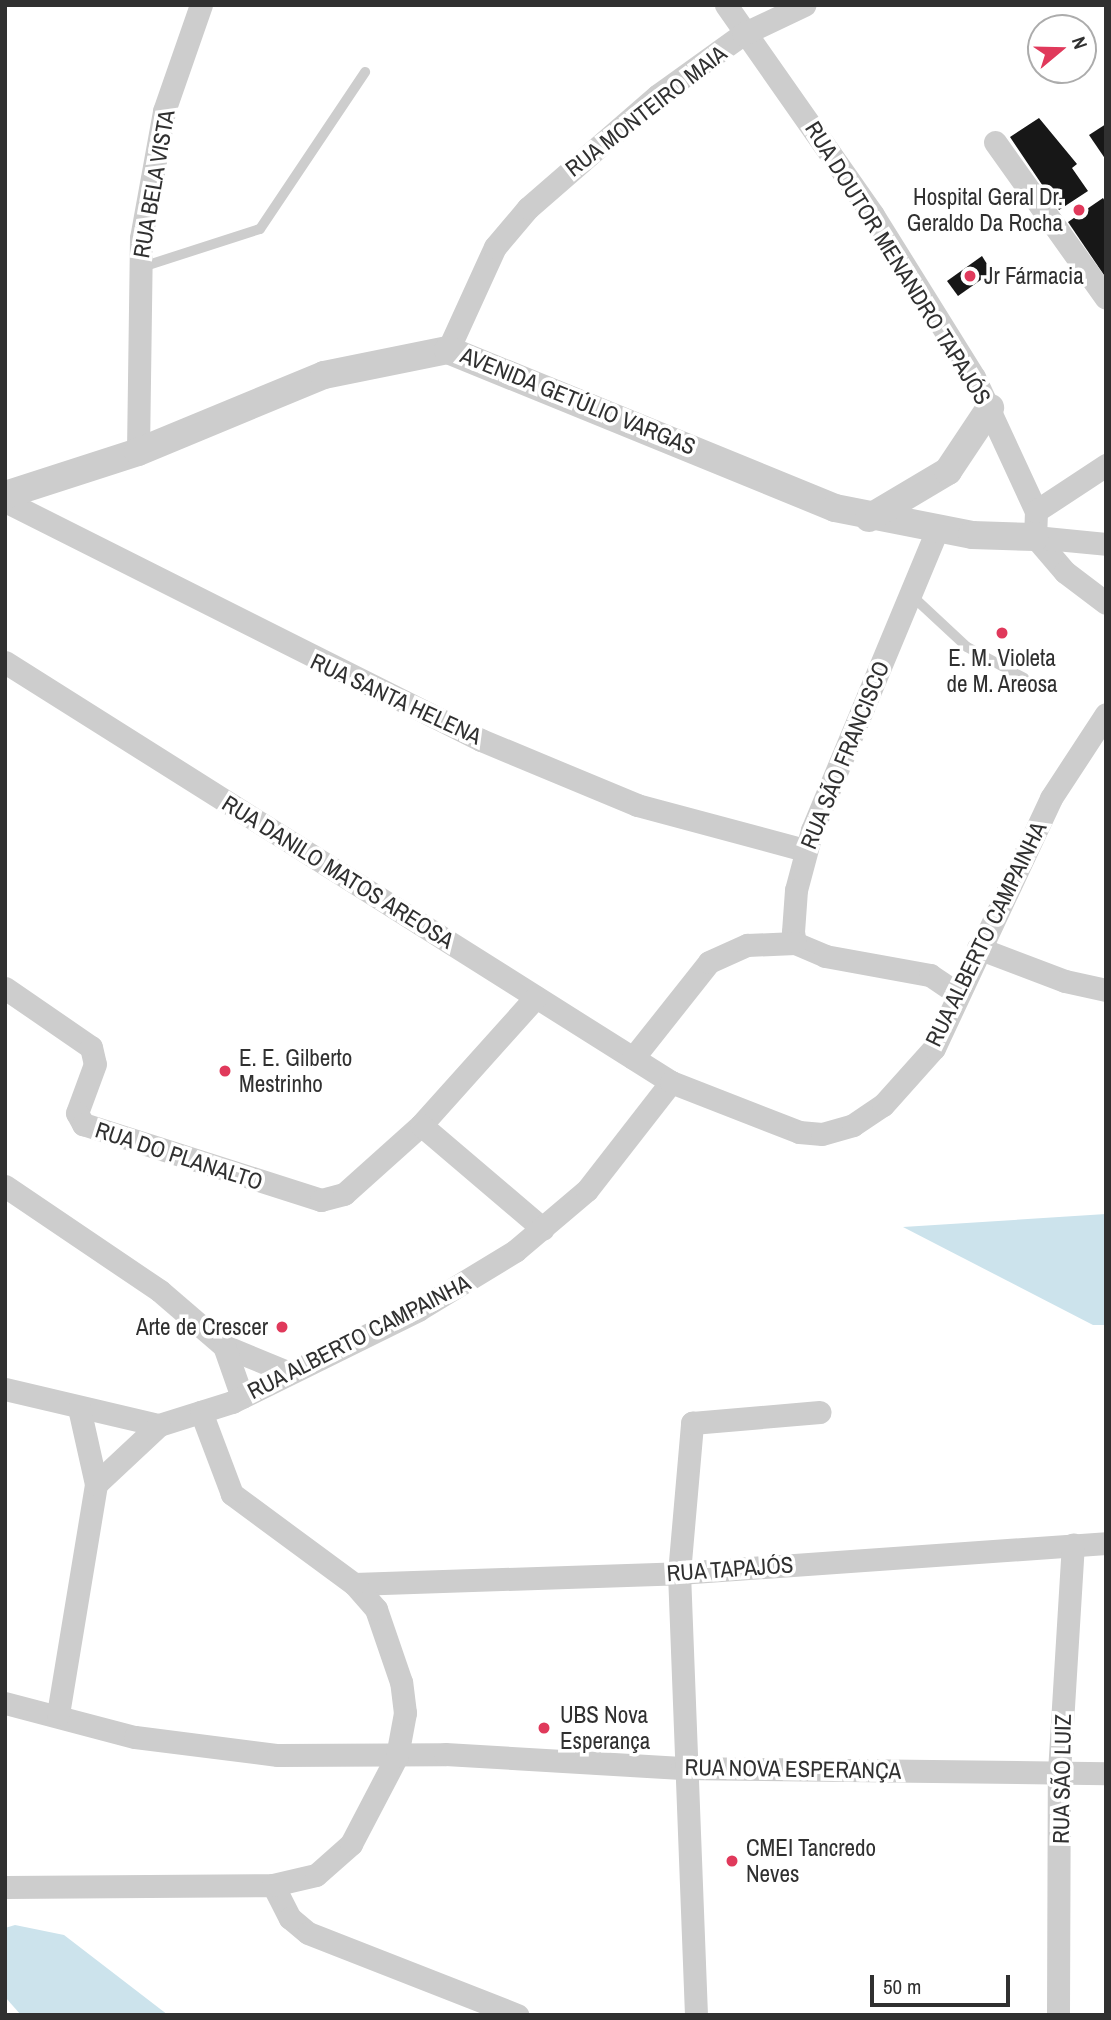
<!DOCTYPE html>
<meta charset="utf-8">
<style>
body{margin:0}
#map{position:relative;width:1111px;height:2020px;overflow:hidden;background:#fff;font-family:"Archivo Narrow",sans-serif}
div>[style]{position:absolute}
.water>*{inset:0;background:#cce3ec}
.building>*{inset:0;background:#171717}
.service>*{height:10px;margin:-5px;padding:0 5px;transform-origin:5px;border-radius:5px;background:#cdcdcd}
.minor>*{height:23px;margin:-11.5px;padding:0 11.5px;transform-origin:11.5px;border-radius:11.5px;background:#cdcdcd}
.tertiary>*{height:28px;margin:-14px;padding:0 14px;transform-origin:14px;border-radius:14px;background:#cdcdcd}
.dots>*{width:19px;height:19px;translate:-50% -50%;box-sizing:border-box;border:4px solid #fff;border-radius:50%}
span{translate:-50% -50%;white-space:nowrap;text-align:center;line-height:1.15;-webkit-text-stroke:7px #fff;paint-order:stroke}
.street-label{font-size:23px;color:#303030}
.poi-label{font-size:23px;color:#303030}
.right{translate:-100% -50%;text-align:right}
.left{translate:0 -50%;text-align:left}
.frame{position:absolute;inset:0;border:7px solid #303030;pointer-events:none}
.north{position:absolute;left:1027px;top:14px;width:70px;height:70px;box-sizing:border-box;background:#fff;border:2px solid #acacac;border-radius:50%;rotate:71deg;font-size:19px;font-weight:700;line-height:28px;text-align:center;color:#303030}
.north::after{content:'';display:block;margin:auto;width:24px;height:32px;background:#e0395b;clip-path:polygon(50% 0,100% 100%,50% 72%,0 100%)}
.scale{position:absolute;left:870px;top:1975px;width:140px;height:32px;box-sizing:border-box;border:4px solid #303030;border-top:0;padding-left:9px;font-size:21px;line-height:24px;white-space:nowrap;color:#303030;-webkit-text-stroke:5px #fff;paint-order:stroke}
</style>
<div id="map">
<div class="water">
<div style="clip-path:polygon(1106px 1214px,1106px 1325px,1093px 1325px,903px 1227px)"></div>
<div style="clip-path:polygon(15px 1925px,64px 1935px,168px 2015px,21px 2015px,5px 1997px,5px 1928px)"></div>
</div>
<div class="building">
<div style="clip-path:polygon(1039px 118px,1077px 164px,1072px 168px,1088px 191px,1059px 210px,1010px 137px)"></div>
<div style="clip-path:polygon(1106px 124px,1106px 160px,1089px 135px)"></div>
<div style="clip-path:polygon(1103px 198px,1106px 203px,1106px 278px,1068px 222px)"></div>
<div style="clip-path:polygon(982px 256px,992px 272px,958px 296px,947px 281px)"></div>
</div>
<div class="service">
<div style="left:139px;top:268px;width:127px;rotate:-17.9deg"></div>
<div style="left:260px;top:229px;width:189px;rotate:-56.2deg"></div>
<div style="left:910px;top:594px;width:78px;rotate:42.9deg"></div>
<div style="left:967px;top:647px;width:65px;rotate:28.5deg"></div>
</div>
<div class="minor">
<div style="left:726px;top:5px;width:256px;rotate:55deg"></div>
<div style="left:873px;top:215px;width:191px;rotate:58.1deg"></div>
<div style="left:974px;top:377px;width:148px;rotate:65.2deg"></div>
<div style="left:1036px;top:511px;width:26px;rotate:92deg"></div>
<div style="left:995px;top:142px;width:191px;rotate:54.6deg"></div>
<div style="left:448px;top:350px;width:113px;rotate:-65.5deg"></div>
<div style="left:495px;top:247px;width:51px;rotate:-49.8deg"></div>
<div style="left:528px;top:208px;width:172px;rotate:-41deg"></div>
<div style="left:658px;top:95px;width:105px;rotate:-35.7deg"></div>
<div style="left:743px;top:34px;width:68px;rotate:-25.4deg"></div>
<div style="left:138px;top:452px;width:214px;rotate:-89.2deg"></div>
<div style="left:141px;top:238px;width:129px;rotate:-79.7deg"></div>
<div style="left:164px;top:111px;width:112px;rotate:-70.8deg"></div>
<div style="left:5px;top:501px;width:533px;rotate:26.66deg"></div>
<div style="left:481px;top:740px;width:169px;rotate:22.6deg"></div>
<div style="left:637px;top:805px;width:174px;rotate:15deg"></div>
<div style="left:1036px;top:511px;width:84px;rotate:-33.3deg"></div>
<div style="left:937px;top:530px;width:325px;rotate:112.6deg"></div>
<div style="left:812px;top:830px;width:62px;rotate:104.9deg"></div>
<div style="left:796px;top:890px;width:42px;rotate:94.1deg"></div>
<div style="left:793px;top:932px;width:11px;rotate:80deg"></div>
<div style="left:795px;top:943px;width:33px;rotate:23deg"></div>
<div style="left:825px;top:956px;width:107px;rotate:10.3deg"></div>
<div style="left:930px;top:975px;width:32px;rotate:34deg"></div>
<div style="left:1035px;top:537px;width:46px;rotate:49.4deg"></div>
<div style="left:1065px;top:572px;width:51px;rotate:37.1deg"></div>
<div style="left:1035px;top:537px;width:71px;rotate:5.6deg"></div>
<div style="left:5px;top:662px;width:787px;rotate:32.24deg"></div>
<div style="left:978px;top:948px;width:93px;rotate:20.8deg"></div>
<div style="left:1065px;top:981px;width:42px;rotate:12.4deg"></div>
<div style="left:5px;top:988px;width:104px;rotate:34.5deg"></div>
<div style="left:91px;top:1047px;width:17px;rotate:77deg"></div>
<div style="left:95px;top:1064px;width:52px;rotate:110.2deg"></div>
<div style="left:77px;top:1113px;width:13px;rotate:61deg"></div>
<div style="left:83px;top:1124px;width:250px;rotate:17.7deg"></div>
<div style="left:321px;top:1200px;width:24px;rotate:-15deg"></div>
<div style="left:344px;top:1194px;width:103px;rotate:-41.9deg"></div>
<div style="left:421px;top:1125px;width:172px;rotate:-48.1deg"></div>
<div style="left:633px;top:1058px;width:122px;rotate:-51.6deg"></div>
<div style="left:709px;top:962px;width:42px;rotate:-24.1deg"></div>
<div style="left:747px;top:945px;width:48px;rotate:-2.4deg"></div>
<div style="left:421px;top:1125px;width:160px;rotate:40.4deg"></div>
<div style="left:5px;top:1186px;width:187px;rotate:34.1deg"></div>
<div style="left:160px;top:1291px;width:84px;rotate:40.7deg"></div>
<div style="left:224px;top:1346px;width:66px;rotate:22.3deg"></div>
<div style="left:224px;top:1346px;width:54px;rotate:70.6deg"></div>
<div style="left:5px;top:1389px;width:158px;rotate:13.2deg"></div>
<div style="left:159px;top:1425px;width:77px;rotate:-17.5deg"></div>
<div style="left:232px;top:1402px;width:208px;rotate:-26.3deg"></div>
<div style="left:418px;top:1310px;width:114px;rotate:-31.3deg"></div>
<div style="left:515px;top:1251px;width:94px;rotate:-40.3deg"></div>
<div style="left:587px;top:1190px;width:137px;rotate:-52.1deg"></div>
<div style="left:671px;top:1082px;width:137px;rotate:21.3deg"></div>
<div style="left:799px;top:1132px;width:23px;rotate:5deg"></div>
<div style="left:822px;top:1134px;width:32px;rotate:-16deg"></div>
<div style="left:853px;top:1125px;width:36px;rotate:-34deg"></div>
<div style="left:883px;top:1105px;width:76px;rotate:-48.2deg"></div>
<div style="left:934px;top:1048px;width:276px;rotate:-64.9deg"></div>
<div style="left:1051px;top:798px;width:100px;rotate:-56.8deg"></div>
<div style="left:96px;top:1484px;width:86px;rotate:-43.1deg"></div>
<div style="left:354px;top:1584px;width:325px;rotate:-1.9deg"></div>
<div style="left:679px;top:1573px;width:428px;rotate:-4deg"></div>
<div style="left:5px;top:1703px;width:134px;rotate:14.7deg"></div>
<div style="left:135px;top:1737px;width:144px;rotate:7.2deg"></div>
<div style="left:278px;top:1755px;width:167px;rotate:-0.3deg"></div>
<div style="left:445px;top:1754px;width:237px;rotate:3.4deg"></div>
<div style="left:682px;top:1768px;width:424px;rotate:0.7deg"></div>
<div style="left:58px;top:1714px;width:233px;rotate:-80.6deg"></div>
<div style="left:96px;top:1484px;width:78px;rotate:-102.6deg"></div>
<div style="left:273px;top:1885px;width:37px;rotate:63deg"></div>
<div style="left:290px;top:1918px;width:23px;rotate:40deg"></div>
<div style="left:308px;top:1933px;width:225px;rotate:21.4deg"></div>
<div style="left:5px;top:1887px;width:268px;rotate:-0.4deg"></div>
<div style="left:273px;top:1885px;width:44px;rotate:-13.1deg"></div>
<div style="left:316px;top:1875px;width:47px;rotate:-41.5deg"></div>
<div style="left:351px;top:1844px;width:99px;rotate:-62.4deg"></div>
<div style="left:397px;top:1756px;width:44px;rotate:-79.5deg"></div>
<div style="left:405px;top:1713px;width:31px;rotate:-97deg"></div>
<div style="left:401px;top:1682px;width:77px;rotate:-108.9deg"></div>
<div style="left:376px;top:1609px;width:33px;rotate:-131deg"></div>
<div style="left:354px;top:1584px;width:152px;rotate:-143.6deg"></div>
<div style="left:232px;top:1494px;width:88px;rotate:-110.7deg"></div>
<div style="left:696px;top:2015px;width:442px;rotate:-92.2deg"></div>
<div style="left:679px;top:1573px;width:151px;rotate:-85deg"></div>
<div style="left:692px;top:1423px;width:128px;rotate:-4.9deg"></div>
<div style="left:1058px;top:2015px;width:243px;rotate:-89.8deg"></div>
<div style="left:1059px;top:1772px;width:228px;rotate:-86.5deg"></div>
</div>
<div class="tertiary">
<div style="left:5px;top:495px;width:140px;rotate:-17.9deg"></div>
<div style="left:138px;top:452px;width:201px;rotate:-22.5deg"></div>
<div style="left:324px;top:375px;width:126px;rotate:-11.4deg"></div>
<div style="left:448px;top:350px;width:418px;rotate:22.2deg"></div>
<div style="left:835px;top:508px;width:140px;rotate:11.1deg"></div>
<div style="left:972px;top:535px;width:63px;rotate:1.8deg"></div>
<div style="left:869px;top:518px;width:92px;rotate:-30.7deg"></div>
<div style="left:948px;top:471px;width:76px;rotate:-56.3deg"></div>
</div>
<div class="dots">
<div style="left:1079px;top:210px;background:#e0395b"></div>
<div style="left:970px;top:276px;background:#e0395b"></div>
<div style="left:1002px;top:633px;background:#e0395b"></div>
<div style="left:225px;top:1071px;background:#e0395b"></div>
<div style="left:282px;top:1327px;background:#e0395b"></div>
<div style="left:544px;top:1728px;background:#e0395b"></div>
<div style="left:732px;top:1861px;background:#e0395b"></div>
</div>
<div class="street-label">
<span style="left:646px;top:111px;rotate:-38deg">RUA MONTEIRO MAIA</span>
<span style="left:154px;top:184px;rotate:-80deg">RUA BELA VISTA</span>
<span style="left:898px;top:263px;rotate:58deg">RUA DOUTOR MENANDRO TAPAJÓS</span>
<span style="left:578px;top:401px;rotate:22deg">AVENIDA GETÚLIO VARGAS</span>
<span style="left:396px;top:699px;rotate:25deg">RUA SANTA HELENA</span>
<span style="left:845px;top:755px;rotate:-68deg">RUA SÃO FRANCISCO</span>
<span style="left:338px;top:872px;rotate:32deg">RUA DANILO MATOS AREOSA</span>
<span style="left:986px;top:934px;rotate:-64deg">RUA ALBERTO CAMPAINHA</span>
<span style="left:179px;top:1156px;rotate:18deg">RUA DO PLANALTO</span>
<span style="left:359px;top:1337px;rotate:-27deg">RUA ALBERTO CAMPAINHA</span>
<span style="left:730px;top:1569px;rotate:-4deg">RUA TAPAJÓS</span>
<span style="left:793px;top:1769px;rotate:1deg">RUA NOVA ESPERANÇA</span>
<span style="left:1062px;top:1779px;rotate:-89deg">RUA SÃO LUIZ</span>
</div>
<div class="poi-label">
<span class="right" style="left:1063px;top:210px">Hospital Geral Dr.<br>Geraldo Da Rocha</span>
<span class="left" style="left:984px;top:276px">Jr Fármacia</span>
<span style="left:1002px;top:671px">E. M. Violeta<br>de M. Areosa</span>
<span class="left" style="left:239px;top:1071px">E. E. Gilberto<br>Mestrinho</span>
<span class="right" style="left:268px;top:1327px">Arte de Crescer</span>
<span class="left" style="left:560px;top:1728px">UBS Nova<br>Esperança</span>
<span class="left" style="left:746px;top:1861px">CMEI Tancredo<br>Neves</span>
</div>
<div class="frame"></div>
<div class="north">N</div>
<div class="scale">50 m</div>
</div>
